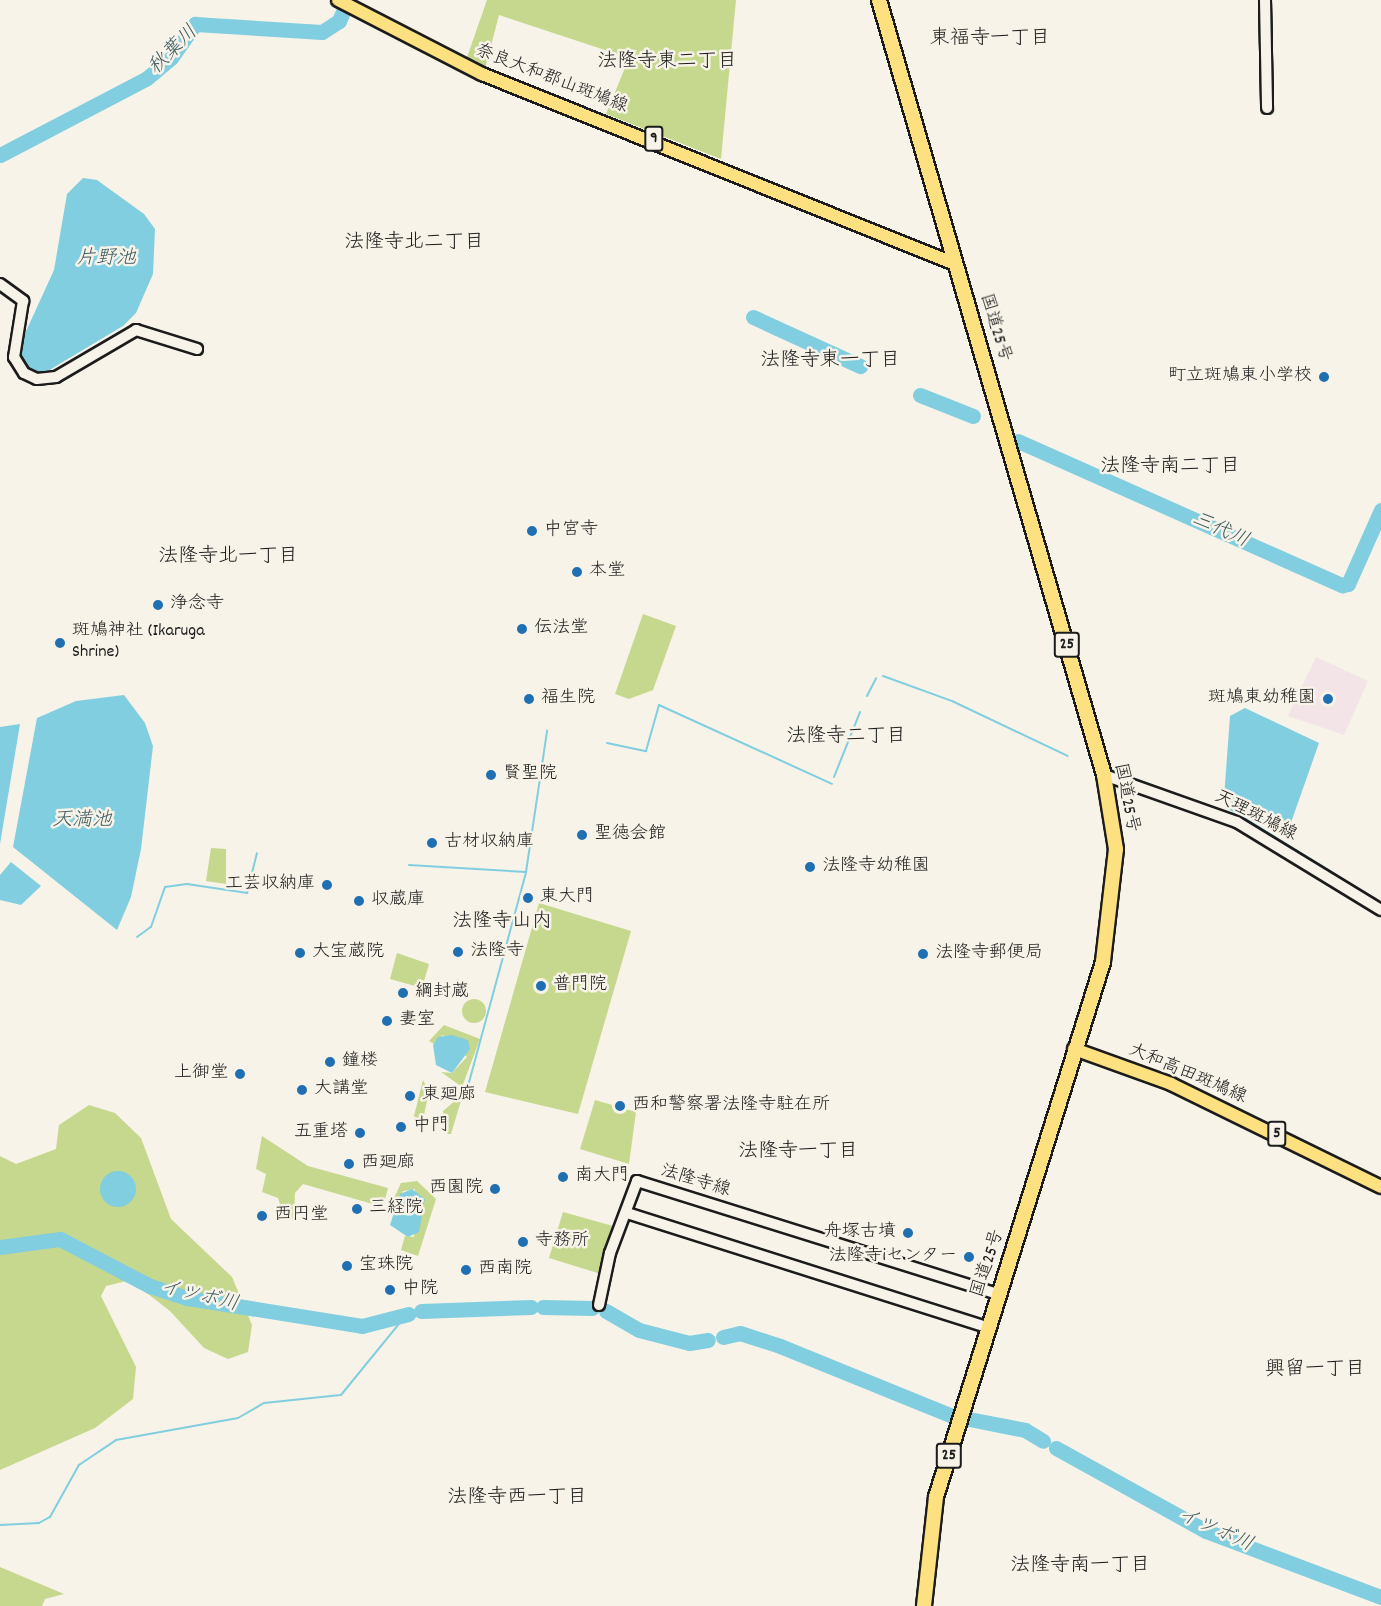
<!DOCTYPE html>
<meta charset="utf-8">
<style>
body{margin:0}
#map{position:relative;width:1381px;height:1606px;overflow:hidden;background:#f7f3e8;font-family:Dekko,"Klee One",sans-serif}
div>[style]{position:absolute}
.built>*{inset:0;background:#f3e4e7}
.green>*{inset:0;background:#c6d88d}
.round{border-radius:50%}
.water>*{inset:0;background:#81cee0}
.stream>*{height:2px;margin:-1px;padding:0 1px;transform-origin:1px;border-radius:1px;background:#81cee0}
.river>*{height:15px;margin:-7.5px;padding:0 7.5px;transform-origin:7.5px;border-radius:7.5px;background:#81cee0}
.roads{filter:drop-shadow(2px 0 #1c1c1c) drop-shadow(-2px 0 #1c1c1c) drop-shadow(0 2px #1c1c1c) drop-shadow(0 -2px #1c1c1c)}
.secondary>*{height:10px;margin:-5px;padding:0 5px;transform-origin:5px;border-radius:5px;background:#f7f3e8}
.primary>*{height:12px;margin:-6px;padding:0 6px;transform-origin:6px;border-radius:6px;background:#fde080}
.highway>*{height:14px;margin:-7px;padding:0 7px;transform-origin:7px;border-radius:7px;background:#fde080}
.dots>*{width:16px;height:16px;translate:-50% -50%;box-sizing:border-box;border:3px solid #f7f3e8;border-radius:50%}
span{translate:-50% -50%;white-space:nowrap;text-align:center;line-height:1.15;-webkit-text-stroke:5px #f7f3e8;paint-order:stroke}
.shield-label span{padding:2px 4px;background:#f7f3e8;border:2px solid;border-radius:4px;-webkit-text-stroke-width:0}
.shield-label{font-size:16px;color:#1c1c1c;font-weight:700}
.street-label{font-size:18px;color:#1c1c1c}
.poi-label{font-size:18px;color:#1c1c1c}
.right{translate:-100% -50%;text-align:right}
.left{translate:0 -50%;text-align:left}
.neighbourhood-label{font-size:20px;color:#1c1c1c}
.water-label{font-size:20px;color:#3f5a61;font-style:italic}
</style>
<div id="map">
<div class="built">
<div style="clip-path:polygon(1316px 657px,1368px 681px,1344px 735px,1288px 716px)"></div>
</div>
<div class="green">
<div style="clip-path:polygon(487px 0,736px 0,721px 159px,606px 114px,629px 58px,499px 15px,485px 69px,466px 60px)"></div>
<div style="clip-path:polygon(643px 614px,676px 626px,653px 690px,629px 699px,615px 694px)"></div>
<div style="clip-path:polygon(211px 848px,226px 849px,226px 884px,206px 881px)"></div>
<div style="clip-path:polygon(539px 903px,631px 931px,578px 1114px,485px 1092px)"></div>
<div style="clip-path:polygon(397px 953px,429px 964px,422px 988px,390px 979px)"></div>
<div class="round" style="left:462px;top:999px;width:24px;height:24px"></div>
<div style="clip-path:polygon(444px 1025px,480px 1039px,462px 1087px,441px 1072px,452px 1073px,467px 1057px,443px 1035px,434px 1044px,429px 1041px)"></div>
<div style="clip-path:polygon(423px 1080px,429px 1092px,422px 1124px,414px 1116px)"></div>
<div style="clip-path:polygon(463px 1094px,451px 1134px,447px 1134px,443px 1111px)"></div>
<div style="clip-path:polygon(595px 1100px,636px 1112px,629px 1164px,580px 1149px)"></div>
<div style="clip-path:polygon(89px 1105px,115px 1113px,141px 1138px,171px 1219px,232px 1277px,252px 1325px,248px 1352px,228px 1359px,204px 1348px,170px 1311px,130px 1280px,106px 1286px,101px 1296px,136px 1367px,133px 1399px,95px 1428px,0 1470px,0 1156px,16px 1164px,56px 1149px,59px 1125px)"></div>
<div style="clip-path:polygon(262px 1136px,308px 1166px,388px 1188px,383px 1207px,303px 1184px,295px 1193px,294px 1219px,285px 1220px,278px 1198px,262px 1192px,266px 1174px,256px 1169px)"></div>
<div style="clip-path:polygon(417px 1181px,436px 1199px,418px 1256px,401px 1250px,405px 1236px,414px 1237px,415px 1189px,403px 1191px,393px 1211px,389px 1209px,401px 1183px)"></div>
<div style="clip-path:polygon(563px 1212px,613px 1226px,604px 1275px,549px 1258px)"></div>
<div style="clip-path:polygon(0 1567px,64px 1594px,45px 1599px,42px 1606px,0 1606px)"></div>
</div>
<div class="water">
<div style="clip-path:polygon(83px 178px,97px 180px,144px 214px,155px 229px,153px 274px,136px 313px,123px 326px,41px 375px,22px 366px,17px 351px,54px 270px,67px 194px)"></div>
<div style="clip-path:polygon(124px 695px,145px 723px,153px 746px,141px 849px,131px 897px,117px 930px,13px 847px,37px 718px,76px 701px)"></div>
<div style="clip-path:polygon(1245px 708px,1319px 743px,1287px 834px,1224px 798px,1230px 716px)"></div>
<div style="clip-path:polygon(20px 724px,0 844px,0 727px)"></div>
<div style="clip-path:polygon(11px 862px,41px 886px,21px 905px,0 900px,0 875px)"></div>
<div style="clip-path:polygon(452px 1035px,468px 1040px,470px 1049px,452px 1073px,436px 1065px,433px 1045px,438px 1037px)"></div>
<div class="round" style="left:100px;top:1171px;width:36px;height:36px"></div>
<div style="clip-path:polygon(412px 1189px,425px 1199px,419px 1232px,408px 1237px,390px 1225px,400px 1194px)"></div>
</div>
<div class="stream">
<div style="left:883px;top:676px;width:73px;rotate:19.9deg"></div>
<div style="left:952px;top:701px;width:128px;rotate:25.4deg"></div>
<div style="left:867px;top:696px;width:20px;rotate:-63deg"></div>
<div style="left:607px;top:743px;width:40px;rotate:12deg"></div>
<div style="left:646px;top:751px;width:48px;rotate:-74.2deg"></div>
<div style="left:659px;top:705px;width:190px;rotate:24.5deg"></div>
<div style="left:1111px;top:770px;width:104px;rotate:20.2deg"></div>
<div style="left:834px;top:777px;width:70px;rotate:-68.2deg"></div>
<div style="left:1230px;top:809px;width:178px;rotate:31.9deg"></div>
<div style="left:409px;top:865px;width:117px;rotate:3.4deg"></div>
<div style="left:526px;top:872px;width:143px;rotate:-81.5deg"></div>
<div style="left:137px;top:937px;width:17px;rotate:-36deg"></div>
<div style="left:151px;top:927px;width:42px;rotate:-70.7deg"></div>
<div style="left:165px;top:887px;width:22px;rotate:-8deg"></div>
<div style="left:187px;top:884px;width:61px;rotate:8.5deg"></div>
<div style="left:247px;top:893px;width:41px;rotate:-76deg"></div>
<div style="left:468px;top:1086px;width:222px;rotate:-74.8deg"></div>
<div style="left:0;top:1525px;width:39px;rotate:-3deg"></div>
<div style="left:39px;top:1523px;width:13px;rotate:-29deg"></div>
<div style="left:50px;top:1517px;width:60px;rotate:-60.9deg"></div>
<div style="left:79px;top:1465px;width:45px;rotate:-34deg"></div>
<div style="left:116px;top:1440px;width:124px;rotate:-10.2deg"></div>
<div style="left:238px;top:1418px;width:30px;rotate:-30deg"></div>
<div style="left:264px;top:1403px;width:77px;rotate:-5.9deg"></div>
<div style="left:341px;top:1395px;width:104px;rotate:-50.8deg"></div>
</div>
<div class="river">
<div style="left:0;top:155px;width:166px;rotate:-27.6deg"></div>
<div style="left:147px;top:78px;width:31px;rotate:-40deg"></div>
<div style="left:171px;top:58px;width:42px;rotate:-54.8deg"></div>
<div style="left:195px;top:24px;width:127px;rotate:3.6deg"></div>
<div style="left:322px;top:32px;width:20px;rotate:-33deg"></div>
<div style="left:339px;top:21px;width:23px;rotate:-67deg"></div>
<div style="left:753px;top:317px;width:118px;rotate:24.6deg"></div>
<div style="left:920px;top:395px;width:57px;rotate:21.6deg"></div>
<div style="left:1018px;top:441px;width:355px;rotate:24deg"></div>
<div style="left:1342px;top:585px;width:6px;rotate:-9deg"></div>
<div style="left:1348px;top:584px;width:81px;rotate:-66deg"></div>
<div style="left:0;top:1247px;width:61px;rotate:-7.6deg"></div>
<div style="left:60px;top:1239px;width:102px;rotate:27.6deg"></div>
<div style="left:150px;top:1286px;width:40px;rotate:18deg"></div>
<div style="left:188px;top:1298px;width:176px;rotate:9.1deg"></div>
<div style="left:362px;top:1326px;width:48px;rotate:-14.6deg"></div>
<div style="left:543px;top:1307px;width:49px;rotate:1.2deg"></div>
<div style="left:421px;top:1311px;width:110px;rotate:-2.1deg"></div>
<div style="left:606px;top:1311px;width:38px;rotate:30deg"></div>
<div style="left:639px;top:1330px;width:52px;rotate:14.6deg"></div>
<div style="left:689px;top:1343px;width:19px;rotate:-9deg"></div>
<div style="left:723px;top:1337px;width:17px;rotate:-13deg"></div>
<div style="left:740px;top:1333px;width:42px;rotate:18deg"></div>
<div style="left:780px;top:1346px;width:189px;rotate:22.1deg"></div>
<div style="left:969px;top:1419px;width:57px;rotate:11.1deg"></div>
<div style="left:1025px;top:1430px;width:21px;rotate:31deg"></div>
<div style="left:1056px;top:1448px;width:171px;rotate:29deg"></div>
<div style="left:1206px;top:1531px;width:187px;rotate:20.7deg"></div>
</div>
<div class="roads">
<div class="secondary">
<div style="left:1265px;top:0;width:108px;rotate:88.9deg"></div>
<div style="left:0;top:284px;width:29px;rotate:36deg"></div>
<div style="left:23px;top:301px;width:57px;rotate:99.1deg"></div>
<div style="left:14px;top:357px;width:19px;rotate:58deg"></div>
<div style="left:24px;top:373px;width:14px;rotate:25deg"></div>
<div style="left:37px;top:379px;width:19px;rotate:-6deg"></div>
<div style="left:56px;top:377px;width:93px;rotate:-30.4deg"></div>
<div style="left:136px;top:330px;width:64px;rotate:17.3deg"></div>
<div style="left:1104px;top:775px;width:141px;rotate:19.5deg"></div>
<div style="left:1237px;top:822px;width:169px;rotate:31.4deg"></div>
<div style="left:627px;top:1213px;width:378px;rotate:17.6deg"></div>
<div style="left:599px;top:1305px;width:53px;rotate:-78.1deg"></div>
<div style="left:610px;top:1253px;width:77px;rotate:-69.4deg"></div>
<div style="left:637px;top:1181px;width:378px;rotate:17.4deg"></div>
</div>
<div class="primary">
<div style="left:338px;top:0;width:162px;rotate:27.2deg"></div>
<div style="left:482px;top:74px;width:510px;rotate:21.88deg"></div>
<div style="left:1074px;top:1049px;width:103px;rotate:19.8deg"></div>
<div style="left:1171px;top:1084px;width:234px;rotate:26.1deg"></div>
</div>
<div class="highway">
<div style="left:879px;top:0;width:807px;rotate:73.81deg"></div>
<div style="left:1104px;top:775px;width:75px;rotate:80.8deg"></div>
<div style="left:1116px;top:849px;width:114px;rotate:96.6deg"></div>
<div style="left:1103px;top:962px;width:560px;rotate:107.34deg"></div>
<div style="left:936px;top:1497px;width:110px;rotate:96.3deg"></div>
</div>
</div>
<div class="dots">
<div style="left:1324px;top:377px;background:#1f6fb2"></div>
<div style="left:532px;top:531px;background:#1f6fb2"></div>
<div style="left:577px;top:572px;background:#1f6fb2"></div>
<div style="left:158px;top:605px;background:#1f6fb2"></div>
<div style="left:522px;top:629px;background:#1f6fb2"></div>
<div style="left:60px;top:643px;background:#1f6fb2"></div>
<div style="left:529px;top:699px;background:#1f6fb2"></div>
<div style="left:1328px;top:699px;background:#1f6fb2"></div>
<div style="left:491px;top:775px;background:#1f6fb2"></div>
<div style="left:582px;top:835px;background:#1f6fb2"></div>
<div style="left:432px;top:843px;background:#1f6fb2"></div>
<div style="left:810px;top:867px;background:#1f6fb2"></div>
<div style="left:327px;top:885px;background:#1f6fb2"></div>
<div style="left:528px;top:898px;background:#1f6fb2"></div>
<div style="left:359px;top:901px;background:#1f6fb2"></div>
<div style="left:458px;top:952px;background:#1f6fb2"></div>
<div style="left:300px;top:953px;background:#1f6fb2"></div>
<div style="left:923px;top:954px;background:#1f6fb2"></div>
<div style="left:541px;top:986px;background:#1f6fb2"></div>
<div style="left:403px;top:993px;background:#1f6fb2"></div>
<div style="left:387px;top:1021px;background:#1f6fb2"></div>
<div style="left:330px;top:1062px;background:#1f6fb2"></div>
<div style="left:240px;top:1074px;background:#1f6fb2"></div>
<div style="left:302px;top:1090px;background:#1f6fb2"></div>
<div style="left:410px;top:1096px;background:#1f6fb2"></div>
<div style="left:620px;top:1106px;background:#1f6fb2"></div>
<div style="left:401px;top:1127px;background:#1f6fb2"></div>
<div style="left:360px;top:1133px;background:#1f6fb2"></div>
<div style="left:349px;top:1164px;background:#1f6fb2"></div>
<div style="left:563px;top:1177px;background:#1f6fb2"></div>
<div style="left:495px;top:1189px;background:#1f6fb2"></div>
<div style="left:357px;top:1209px;background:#1f6fb2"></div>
<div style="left:262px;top:1216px;background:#1f6fb2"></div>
<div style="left:908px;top:1233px;background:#1f6fb2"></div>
<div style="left:523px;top:1242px;background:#1f6fb2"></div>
<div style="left:969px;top:1257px;background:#1f6fb2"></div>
<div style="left:347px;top:1266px;background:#1f6fb2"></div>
<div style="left:466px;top:1270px;background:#1f6fb2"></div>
<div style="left:390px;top:1290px;background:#1f6fb2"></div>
</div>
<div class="shield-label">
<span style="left:654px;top:139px">9</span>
<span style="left:1067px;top:645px">25</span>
<span style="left:1277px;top:1134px">5</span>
<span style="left:949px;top:1456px">25</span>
</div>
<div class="street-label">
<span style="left:551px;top:80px;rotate:21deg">奈良大和郡山斑鳩線</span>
<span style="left:994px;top:328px;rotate:73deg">国道25号</span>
<span style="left:1125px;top:798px;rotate:79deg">国道25号</span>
<span style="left:1255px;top:817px;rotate:27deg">天理斑鳩線</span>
<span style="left:1187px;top:1075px;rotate:23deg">大和高田斑鳩線</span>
<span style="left:695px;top:1182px;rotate:17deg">法隆寺線</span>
<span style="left:989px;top:1264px;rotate:-72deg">国道25号</span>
</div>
<div class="poi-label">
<span class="right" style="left:1312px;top:377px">町立斑鳩東小学校</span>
<span class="left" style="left:544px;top:531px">中宮寺</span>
<span class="left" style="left:589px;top:572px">本堂</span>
<span class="left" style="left:170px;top:605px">浄念寺</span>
<span class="left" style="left:534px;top:629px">伝法堂</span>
<span class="left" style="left:72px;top:643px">斑鳩神社 (Ikaruga<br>Shrine)</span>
<span class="left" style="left:541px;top:699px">福生院</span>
<span class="right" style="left:1316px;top:699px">斑鳩東幼稚園</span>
<span class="left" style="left:503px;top:775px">賢聖院</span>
<span class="left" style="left:594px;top:835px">聖徳会館</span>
<span class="left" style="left:444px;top:843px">古材収納庫</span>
<span class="left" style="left:822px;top:867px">法隆寺幼稚園</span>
<span class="right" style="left:315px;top:885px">工芸収納庫</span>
<span class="left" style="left:540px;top:898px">東大門</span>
<span class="left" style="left:371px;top:901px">収蔵庫</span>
<span class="left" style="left:470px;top:952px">法隆寺</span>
<span class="left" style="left:312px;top:953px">大宝蔵院</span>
<span class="left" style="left:935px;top:954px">法隆寺郵便局</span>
<span class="left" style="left:553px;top:986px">普門院</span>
<span class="left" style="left:415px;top:993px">綱封蔵</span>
<span class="left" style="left:399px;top:1021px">妻室</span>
<span class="left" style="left:342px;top:1062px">鐘楼</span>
<span class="right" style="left:228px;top:1074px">上御堂</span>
<span class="left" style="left:314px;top:1090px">大講堂</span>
<span class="left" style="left:422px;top:1096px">東廻廊</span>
<span class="left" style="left:632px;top:1106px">西和警察署法隆寺駐在所</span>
<span class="left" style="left:413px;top:1127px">中門</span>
<span class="right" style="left:348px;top:1133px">五重塔</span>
<span class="left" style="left:361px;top:1164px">西廻廊</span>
<span class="left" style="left:575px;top:1177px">南大門</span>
<span class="right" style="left:483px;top:1189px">西園院</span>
<span class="left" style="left:369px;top:1209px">三経院</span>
<span class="left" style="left:274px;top:1216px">西円堂</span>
<span class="right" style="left:896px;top:1233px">舟塚古墳</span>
<span class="left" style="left:535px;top:1242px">寺務所</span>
<span class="right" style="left:957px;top:1257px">法隆寺iセンター</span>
<span class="left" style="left:359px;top:1266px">宝珠院</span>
<span class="left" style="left:478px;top:1270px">西南院</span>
<span class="left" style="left:402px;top:1290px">中院</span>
</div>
<div class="neighbourhood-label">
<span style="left:990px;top:39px">東福寺一丁目</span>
<span style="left:667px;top:62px">法隆寺東二丁目</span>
<span style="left:414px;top:243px">法隆寺北二丁目</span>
<span style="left:830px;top:361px">法隆寺東一丁目</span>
<span style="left:1170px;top:467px">法隆寺南二丁目</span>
<span style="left:228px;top:557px">法隆寺北一丁目</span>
<span style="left:846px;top:737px">法隆寺二丁目</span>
<span style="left:502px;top:922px">法隆寺山内</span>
<span style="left:798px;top:1152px">法隆寺一丁目</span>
<span style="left:1315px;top:1370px">興留一丁目</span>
<span style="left:517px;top:1498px">法隆寺西一丁目</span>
<span style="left:1080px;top:1566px">法隆寺南一丁目</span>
</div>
<div class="water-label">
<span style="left:174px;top:51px;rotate:-45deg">秋葉川</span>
<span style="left:106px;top:259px">片野池</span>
<span style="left:1220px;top:531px;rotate:24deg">三代川</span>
<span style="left:82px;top:821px">天満池</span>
<span style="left:199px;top:1297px;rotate:13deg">イツボ川</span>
<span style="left:1215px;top:1531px;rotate:24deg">イツボ川</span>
</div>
</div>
